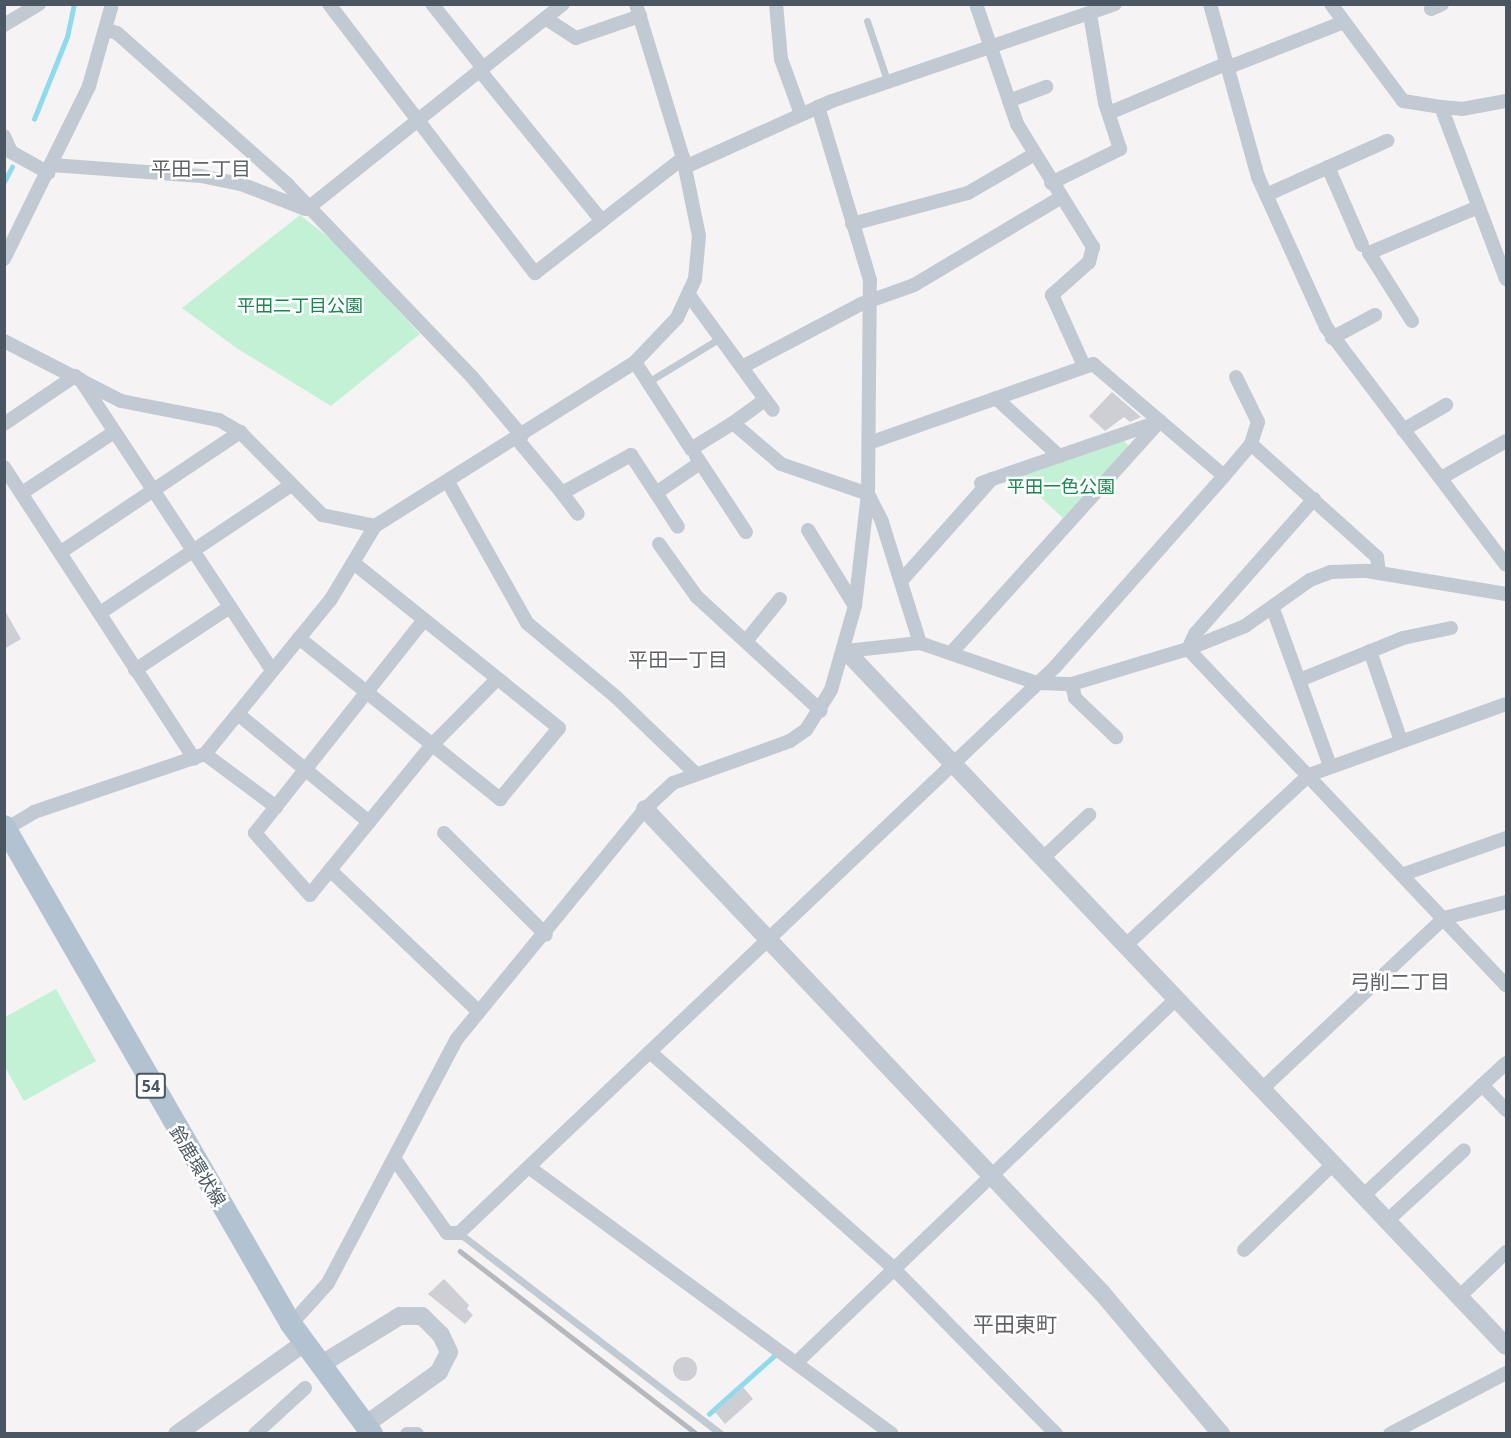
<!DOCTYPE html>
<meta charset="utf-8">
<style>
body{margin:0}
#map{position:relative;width:1511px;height:1438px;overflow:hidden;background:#f5f3f3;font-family:"Noto Sans","Noto Sans JP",sans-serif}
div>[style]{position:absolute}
.green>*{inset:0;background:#c3f1d5}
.stream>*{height:4.5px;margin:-2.25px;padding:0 2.25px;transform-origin:2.25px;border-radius:2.25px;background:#90daee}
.building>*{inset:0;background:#cdcfd5}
.round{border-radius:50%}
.service>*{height:7px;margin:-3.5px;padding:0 3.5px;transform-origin:3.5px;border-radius:3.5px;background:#c1cad2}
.minor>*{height:14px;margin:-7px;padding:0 7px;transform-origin:7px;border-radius:7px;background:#c1cad2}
.tertiary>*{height:18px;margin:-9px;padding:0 9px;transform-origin:9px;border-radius:9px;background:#c1cad2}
.primary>*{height:22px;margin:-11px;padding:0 11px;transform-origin:11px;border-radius:11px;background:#b3c2d1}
.rail>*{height:4.5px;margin:-2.25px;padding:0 2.25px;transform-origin:2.25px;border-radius:2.25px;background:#b5b8bd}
span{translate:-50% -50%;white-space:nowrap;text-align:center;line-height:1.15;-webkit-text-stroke:5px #fff;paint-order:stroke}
.shield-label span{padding:2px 4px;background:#fff;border:2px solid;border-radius:4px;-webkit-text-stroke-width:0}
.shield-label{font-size:16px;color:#4a5661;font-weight:700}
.park-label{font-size:18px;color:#17864f}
.street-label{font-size:18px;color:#4a5661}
.neighbourhood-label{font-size:20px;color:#5f6368}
.quarter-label{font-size:21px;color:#5f6368}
.frame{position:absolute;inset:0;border:6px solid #4a5661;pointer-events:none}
</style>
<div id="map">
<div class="green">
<div style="clip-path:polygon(300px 215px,337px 244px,420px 334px,331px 406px,238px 349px,182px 308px)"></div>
<div style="clip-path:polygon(1124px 441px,1129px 446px,1063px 518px,1019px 477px)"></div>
<div style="clip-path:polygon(56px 989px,96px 1061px,24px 1101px,5px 1067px,5px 1017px)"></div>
</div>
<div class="stream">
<div style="left:34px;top:119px;width:88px;rotate:-68.1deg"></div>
<div style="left:67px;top:37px;width:34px;rotate:-78deg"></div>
<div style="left:4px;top:182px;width:17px;rotate:-62deg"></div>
<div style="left:709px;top:1414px;width:89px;rotate:-41.8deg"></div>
</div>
<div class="building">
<div style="clip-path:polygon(1112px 392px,1141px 417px,1130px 422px,1124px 417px,1105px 431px,1089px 416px)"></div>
<div style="clip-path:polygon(4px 609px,21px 639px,4px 649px)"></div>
<div style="clip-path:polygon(444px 1279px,469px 1305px,467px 1309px,473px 1315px,465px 1324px,428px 1294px)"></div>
<div class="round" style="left:673px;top:1357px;width:24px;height:24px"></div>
<div style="clip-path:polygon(743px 1387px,753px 1399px,725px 1424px,715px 1412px)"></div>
</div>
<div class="service">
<div style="left:867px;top:21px;width:62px;rotate:71.3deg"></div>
<div style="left:648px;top:382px;width:84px;rotate:-31.4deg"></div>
<div style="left:459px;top:1233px;width:330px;rotate:37.5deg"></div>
</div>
<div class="minor">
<div style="left:329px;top:4px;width:339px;rotate:52.6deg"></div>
<div style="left:535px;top:273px;width:85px;rotate:-37.8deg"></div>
<div style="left:602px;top:221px;width:193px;rotate:-129.1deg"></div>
<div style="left:432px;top:4px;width:82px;rotate:51.4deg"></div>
<div style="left:776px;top:4px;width:55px;rotate:84.8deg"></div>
<div style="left:781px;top:59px;width:59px;rotate:70deg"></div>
<div style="left:976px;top:4px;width:127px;rotate:71.1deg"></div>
<div style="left:1017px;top:124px;width:145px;rotate:58.3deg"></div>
<div style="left:1093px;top:247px;width:16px;rotate:105deg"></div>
<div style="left:1089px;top:262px;width:50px;rotate:138.3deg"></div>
<div style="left:1052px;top:295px;width:78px;rotate:65.7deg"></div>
<div style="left:1210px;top:4px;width:180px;rotate:74.5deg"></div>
<div style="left:1258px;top:177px;width:165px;rotate:65.6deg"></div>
<div style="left:1326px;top:327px;width:298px;rotate:52.9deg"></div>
<div style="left:1331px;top:4px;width:121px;rotate:53.4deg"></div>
<div style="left:1403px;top:101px;width:38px;rotate:9deg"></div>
<div style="left:1441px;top:107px;width:184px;rotate:69.3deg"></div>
<div style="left:1431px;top:9px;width:12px;rotate:-24deg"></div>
<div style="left:545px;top:18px;width:37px;rotate:33deg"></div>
<div style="left:576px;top:38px;width:68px;rotate:-19deg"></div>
<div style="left:4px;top:25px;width:41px;rotate:-31deg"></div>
<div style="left:107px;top:30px;width:10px;rotate:17deg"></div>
<div style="left:117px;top:33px;width:229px;rotate:41.6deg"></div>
<div style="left:288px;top:185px;width:266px;rotate:46.2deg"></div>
<div style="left:472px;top:377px;width:77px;rotate:49.7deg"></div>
<div style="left:1229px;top:67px;width:120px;rotate:-21.4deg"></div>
<div style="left:1009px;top:101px;width:40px;rotate:-21deg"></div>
<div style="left:1441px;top:107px;width:21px;rotate:5deg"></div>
<div style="left:1462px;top:109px;width:45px;rotate:-10.3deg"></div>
<div style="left:1109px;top:113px;width:129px;rotate:-22.8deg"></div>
<div style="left:4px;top:136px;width:17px;rotate:66deg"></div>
<div style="left:11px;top:152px;width:43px;rotate:28.9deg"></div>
<div style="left:52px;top:165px;width:149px;rotate:4.2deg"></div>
<div style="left:201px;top:176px;width:41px;rotate:11.3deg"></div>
<div style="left:241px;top:184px;width:69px;rotate:21.3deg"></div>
<div style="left:685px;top:167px;width:161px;rotate:-24.2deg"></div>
<div style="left:832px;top:101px;width:299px;rotate:-18.9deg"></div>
<div style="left:1328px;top:167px;width:85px;rotate:66.4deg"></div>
<div style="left:1051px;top:183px;width:77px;rotate:-26.2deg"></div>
<div style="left:1120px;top:149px;width:48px;rotate:-108.1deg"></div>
<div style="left:1105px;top:103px;width:90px;rotate:-99.6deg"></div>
<div style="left:1266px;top:195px;width:133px;rotate:-24.1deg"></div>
<div style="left:307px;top:209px;width:328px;rotate:-38.7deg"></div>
<div style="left:602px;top:221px;width:103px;rotate:-37.9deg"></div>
<div style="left:852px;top:224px;width:120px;rotate:-15deg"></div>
<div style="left:968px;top:193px;width:75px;rotate:-30.3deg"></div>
<div style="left:4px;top:259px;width:193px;rotate:-63.8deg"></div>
<div style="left:89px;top:86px;width:85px;rotate:-74.3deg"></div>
<div style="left:689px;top:295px;width:142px;rotate:53.9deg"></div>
<div style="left:1412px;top:321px;width:80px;rotate:-122.3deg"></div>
<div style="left:1369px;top:253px;width:116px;rotate:-22.8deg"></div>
<div style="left:1332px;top:338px;width:49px;rotate:-28.1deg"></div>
<div style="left:4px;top:341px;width:131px;rotate:27.1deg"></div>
<div style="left:121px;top:401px;width:100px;rotate:11deg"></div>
<div style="left:219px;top:420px;width:24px;rotate:30deg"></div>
<div style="left:240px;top:432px;width:117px;rotate:45.3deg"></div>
<div style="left:322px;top:515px;width:54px;rotate:11.7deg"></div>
<div style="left:635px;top:362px;width:103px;rotate:57.2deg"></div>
<div style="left:691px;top:449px;width:49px;rotate:-31.8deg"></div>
<div style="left:733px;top:423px;width:63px;rotate:40.5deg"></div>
<div style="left:781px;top:464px;width:92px;rotate:19deg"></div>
<div style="left:868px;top:494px;width:31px;rotate:63deg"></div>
<div style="left:882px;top:522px;width:127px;rotate:72.6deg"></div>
<div style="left:742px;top:367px;width:135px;rotate:-27.9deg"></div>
<div style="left:861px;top:304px;width:56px;rotate:-19.7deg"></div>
<div style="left:914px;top:285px;width:170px;rotate:-30.8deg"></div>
<div style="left:1236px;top:377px;width:50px;rotate:63.9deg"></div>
<div style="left:1258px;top:422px;width:23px;rotate:108deg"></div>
<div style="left:80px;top:379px;width:349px;rotate:56.6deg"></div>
<div style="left:996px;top:398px;width:86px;rotate:42.6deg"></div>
<div style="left:733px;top:423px;width:39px;rotate:-36deg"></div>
<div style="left:4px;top:424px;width:86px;rotate:-34.1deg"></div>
<div style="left:1403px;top:430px;width:50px;rotate:-30.2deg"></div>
<div style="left:517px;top:439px;width:70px;rotate:50.2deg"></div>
<div style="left:562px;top:493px;width:79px;rotate:-28.8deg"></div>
<div style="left:631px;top:455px;width:45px;rotate:56.7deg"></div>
<div style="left:656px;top:493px;width:53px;rotate:-34.3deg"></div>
<div style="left:869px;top:443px;width:238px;rotate:-19.4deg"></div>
<div style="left:1093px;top:364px;width:172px;rotate:40.5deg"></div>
<div style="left:1224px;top:476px;width:42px;rotate:-49.8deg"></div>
<div style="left:1251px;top:444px;width:169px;rotate:41.9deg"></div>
<div style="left:1377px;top:557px;width:16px;rotate:83deg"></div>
<div style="left:696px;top:456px;width:91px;rotate:56.7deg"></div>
<div style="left:4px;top:467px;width:348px;rotate:56.9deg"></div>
<div style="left:1441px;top:478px;width:75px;rotate:-29.6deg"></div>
<div style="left:448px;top:482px;width:162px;rotate:60.7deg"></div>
<div style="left:527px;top:623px;width:116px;rotate:39.7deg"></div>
<div style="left:616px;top:697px;width:111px;rotate:43.9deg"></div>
<div style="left:981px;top:483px;width:187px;rotate:-19deg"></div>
<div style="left:22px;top:493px;width:110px;rotate:-33.5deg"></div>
<div style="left:562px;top:493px;width:26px;rotate:53deg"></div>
<div style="left:656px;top:493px;width:40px;rotate:57.1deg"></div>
<div style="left:808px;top:530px;width:89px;rotate:58.3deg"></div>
<div style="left:659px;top:544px;width:65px;rotate:54.4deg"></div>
<div style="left:697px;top:597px;width:168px;rotate:42.6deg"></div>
<div style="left:61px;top:552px;width:216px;rotate:-33.8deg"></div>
<div style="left:901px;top:581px;width:137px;rotate:-48.3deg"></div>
<div style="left:1273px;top:609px;width:167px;rotate:70deg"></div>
<div style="left:100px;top:613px;width:229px;rotate:-33.8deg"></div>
<div style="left:299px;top:638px;width:258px;rotate:38.7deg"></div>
<div style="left:500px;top:799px;width:92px;rotate:-50.3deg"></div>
<div style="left:559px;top:728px;width:263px;rotate:-141.2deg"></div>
<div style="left:746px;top:641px;width:54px;rotate:-51deg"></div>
<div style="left:1188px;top:649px;width:463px;rotate:46.6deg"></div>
<div style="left:1188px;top:649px;width:17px;rotate:-65deg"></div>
<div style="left:1195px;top:634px;width:180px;rotate:-48.6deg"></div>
<div style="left:846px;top:651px;width:74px;rotate:-6.2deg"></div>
<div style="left:920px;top:643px;width:124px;rotate:18.9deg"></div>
<div style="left:1037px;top:683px;width:35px;rotate:2deg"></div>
<div style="left:1072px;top:684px;width:121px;rotate:-16.8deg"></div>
<div style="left:1188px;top:649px;width:61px;rotate:-22deg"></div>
<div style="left:1245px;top:626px;width:80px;rotate:-35.3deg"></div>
<div style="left:1310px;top:580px;width:22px;rotate:-21deg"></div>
<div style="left:1331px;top:572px;width:36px;rotate:-2deg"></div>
<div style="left:1367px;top:571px;width:141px;rotate:9.4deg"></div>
<div style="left:1370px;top:651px;width:95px;rotate:71deg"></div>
<div style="left:952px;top:652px;width:311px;rotate:-48deg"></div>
<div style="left:135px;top:670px;width:114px;rotate:-33.6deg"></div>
<div style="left:1302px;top:679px;width:109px;rotate:-22.1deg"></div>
<div style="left:1403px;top:638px;width:49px;rotate:-11.8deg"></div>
<div style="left:1072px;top:684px;width:14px;rotate:78deg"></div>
<div style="left:1075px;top:698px;width:57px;rotate:43.6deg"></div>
<div style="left:238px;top:714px;width:170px;rotate:39.5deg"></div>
<div style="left:369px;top:822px;width:62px;rotate:129.1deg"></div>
<div style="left:330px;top:870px;width:204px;rotate:43.6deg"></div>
<div style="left:205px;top:754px;width:89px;rotate:36.7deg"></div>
<div style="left:369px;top:822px;width:98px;rotate:-50.8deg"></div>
<div style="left:431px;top:746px;width:94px;rotate:-45.4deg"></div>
<div style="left:6px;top:829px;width:33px;rotate:-31deg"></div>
<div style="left:34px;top:812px;width:181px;rotate:-18.7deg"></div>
<div style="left:205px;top:754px;width:200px;rotate:-50.9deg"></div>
<div style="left:331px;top:599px;width:85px;rotate:-58.9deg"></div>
<div style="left:375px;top:526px;width:307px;rotate:-32.2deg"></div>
<div style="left:635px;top:362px;width:61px;rotate:-46.3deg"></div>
<div style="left:677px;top:318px;width:43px;rotate:-65.2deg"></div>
<div style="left:695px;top:279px;width:43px;rotate:-84.7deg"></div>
<div style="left:699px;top:236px;width:80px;rotate:-101.6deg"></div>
<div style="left:683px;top:158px;width:161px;rotate:-107deg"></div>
<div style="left:444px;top:833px;width:144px;rotate:45deg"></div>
<div style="left:1044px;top:857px;width:62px;rotate:-43deg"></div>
<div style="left:330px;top:870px;width:32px;rotate:129deg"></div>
<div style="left:310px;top:895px;width:83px;rotate:-131.6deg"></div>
<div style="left:255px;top:833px;width:272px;rotate:-51.6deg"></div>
<div style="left:1404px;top:874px;width:108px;rotate:-19.4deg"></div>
<div style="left:1126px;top:945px;width:250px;rotate:-42.9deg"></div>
<div style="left:1309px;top:775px;width:209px;rotate:-19.8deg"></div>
<div style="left:650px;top:1052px;width:325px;rotate:41.6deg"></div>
<div style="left:893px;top:1268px;width:233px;rotate:45.5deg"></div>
<div style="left:1482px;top:1085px;width:35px;rotate:46deg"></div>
<div style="left:1263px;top:1088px;width:248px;rotate:-43.2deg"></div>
<div style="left:1444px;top:918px;width:64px;rotate:-14.5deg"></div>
<div style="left:396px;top:1161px;width:88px;rotate:54.7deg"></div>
<div style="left:447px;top:1233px;width:12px"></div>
<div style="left:459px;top:1233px;width:822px;rotate:-43.52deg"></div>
<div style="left:1055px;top:667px;width:255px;rotate:-48.5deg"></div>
<div style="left:530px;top:1168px;width:449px;rotate:36.3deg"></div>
<div style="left:1364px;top:1195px;width:194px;rotate:-42.9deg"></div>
<div style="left:1388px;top:1220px;width:103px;rotate:-42.6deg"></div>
<div style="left:1244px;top:1250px;width:125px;rotate:-44deg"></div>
<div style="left:1460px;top:1296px;width:64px;rotate:-43.7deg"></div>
<div style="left:291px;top:1324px;width:55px;rotate:-47.9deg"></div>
<div style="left:328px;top:1283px;width:275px;rotate:-62.2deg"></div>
<div style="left:456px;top:1040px;width:298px;rotate:-50.7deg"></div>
<div style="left:645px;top:809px;width:38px;rotate:-43deg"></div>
<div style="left:673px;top:783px;width:124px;rotate:-19.7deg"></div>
<div style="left:790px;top:741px;width:19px;rotate:-35deg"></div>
<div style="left:806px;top:730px;width:47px;rotate:-58deg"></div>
<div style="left:831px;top:690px;width:87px;rotate:-74.1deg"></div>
<div style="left:855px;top:606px;width:113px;rotate:-83.4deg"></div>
<div style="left:868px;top:494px;width:214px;rotate:-89.5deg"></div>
<div style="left:870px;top:280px;width:181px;rotate:-106.7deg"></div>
<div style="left:796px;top:1363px;width:526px;rotate:-43.77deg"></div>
<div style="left:255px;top:1434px;width:68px;rotate:-42.6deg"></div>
<div style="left:407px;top:1434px;width:10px"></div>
<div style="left:1390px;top:1434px;width:131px;rotate:-27.7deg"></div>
</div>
<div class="tertiary">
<div style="left:846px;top:651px;width:958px;rotate:46.48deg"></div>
<div style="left:645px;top:809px;width:666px;rotate:46.64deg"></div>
<div style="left:1102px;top:1293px;width:185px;rotate:49.8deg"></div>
<div style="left:320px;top:1365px;width:94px;rotate:-31.5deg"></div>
<div style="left:400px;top:1316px;width:22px"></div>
<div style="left:422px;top:1316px;width:27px;rotate:45deg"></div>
<div style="left:441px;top:1335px;width:19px;rotate:65deg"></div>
<div style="left:449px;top:1352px;width:22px;rotate:117deg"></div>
<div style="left:439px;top:1372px;width:91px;rotate:144.4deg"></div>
<div style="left:177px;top:1434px;width:156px;rotate:-35.6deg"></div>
</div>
<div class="primary">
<div style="left:4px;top:826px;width:575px;rotate:60.04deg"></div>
<div style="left:291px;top:1324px;width:137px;rotate:53.6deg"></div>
</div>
<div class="rail">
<div style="left:460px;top:1251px;width:299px;rotate:37.7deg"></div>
</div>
<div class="shield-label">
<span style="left:151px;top:1086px">54</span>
</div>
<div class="park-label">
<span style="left:300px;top:305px">平田二丁目公園</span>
<span style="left:1061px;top:486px">平田一色公園</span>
</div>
<div class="street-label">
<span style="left:198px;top:1166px;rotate:59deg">鈴鹿環状線</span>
</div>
<div class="neighbourhood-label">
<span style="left:201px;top:168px">平田二丁目</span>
<span style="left:678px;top:659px">平田一丁目</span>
<span style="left:1400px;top:981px">弓削二丁目</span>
</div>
<div class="quarter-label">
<span style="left:1015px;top:1324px">平田東町</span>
</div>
<div class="frame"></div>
</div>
